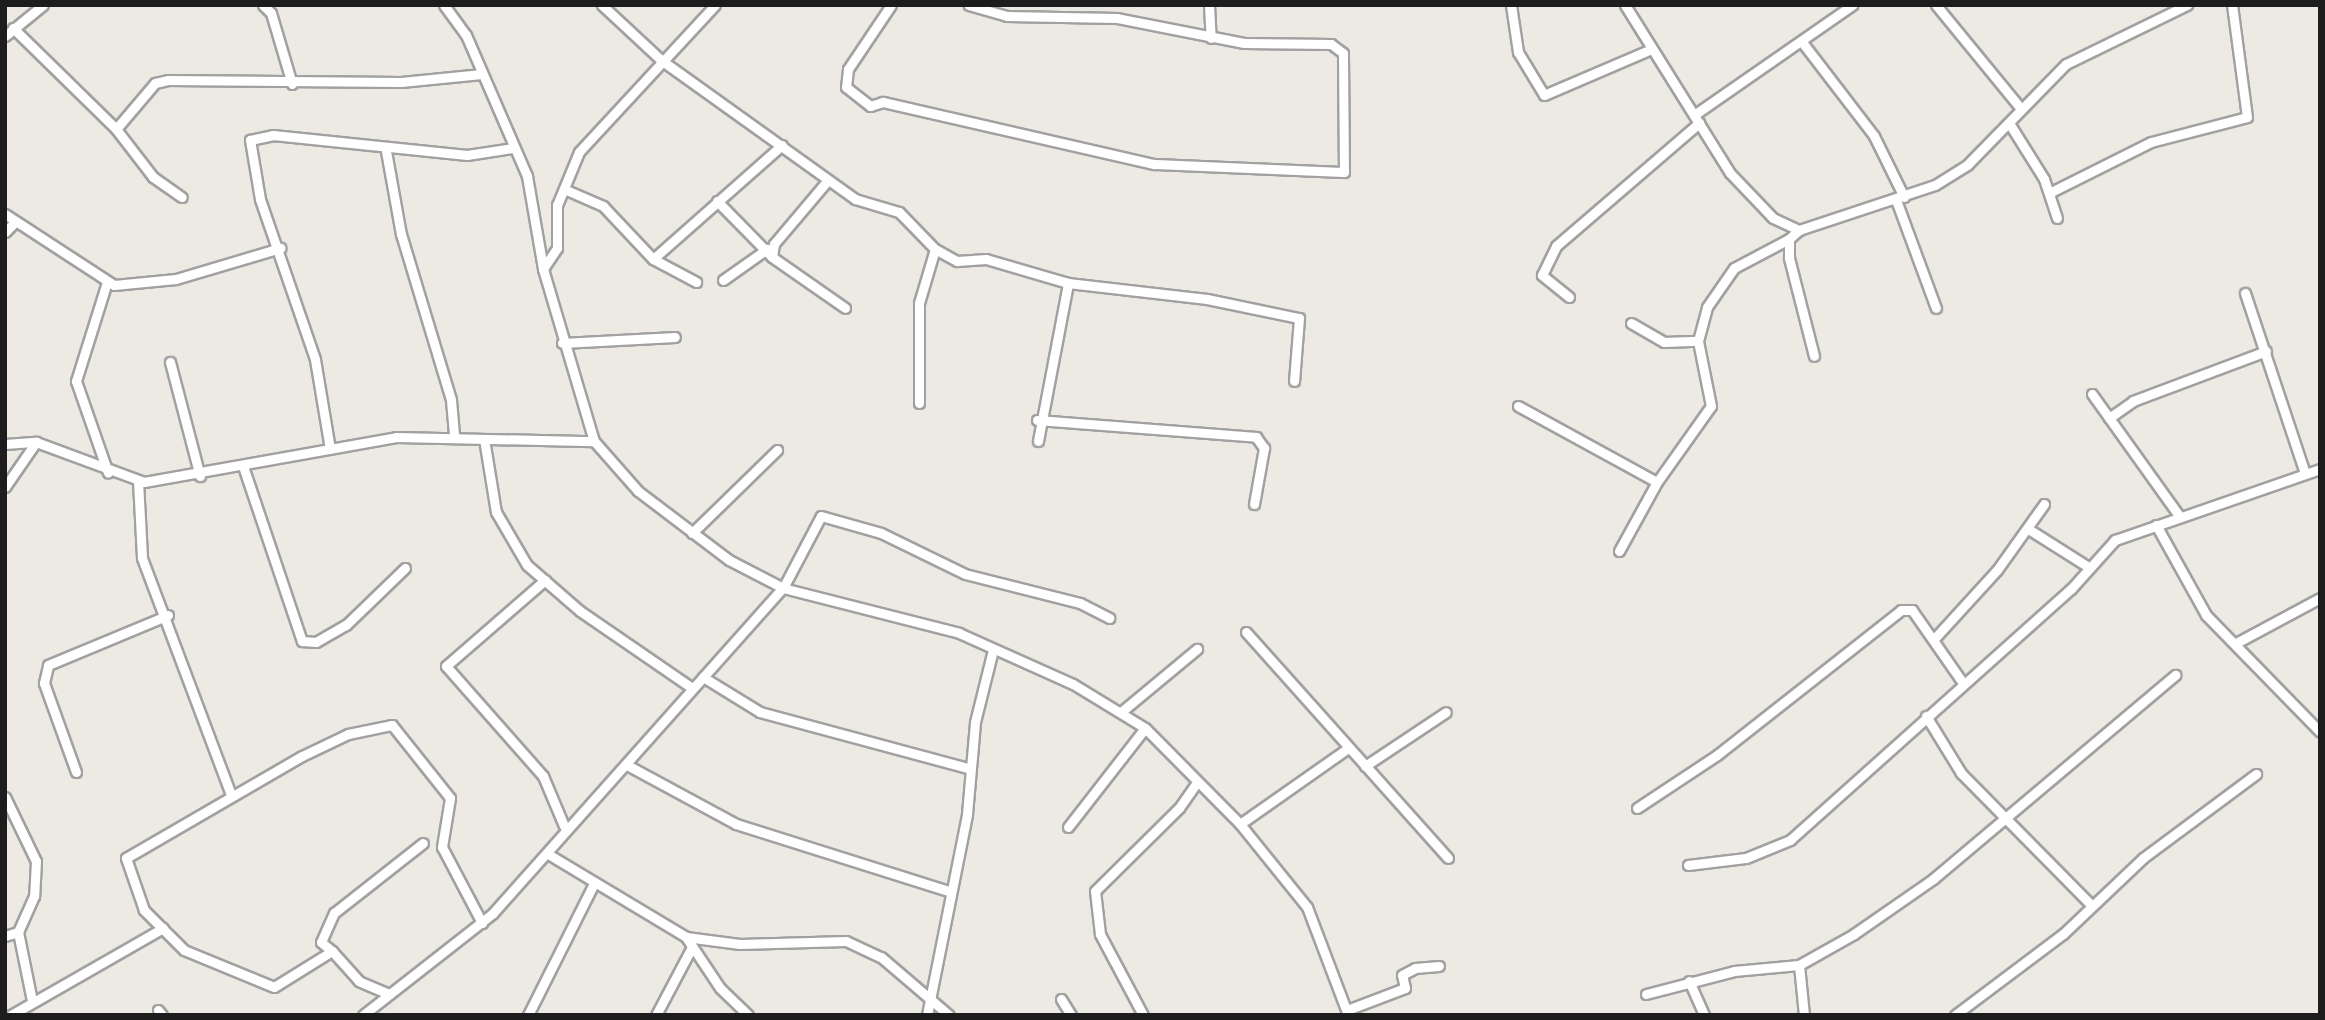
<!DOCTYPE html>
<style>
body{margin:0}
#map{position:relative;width:2325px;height:1020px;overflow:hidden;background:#edeae4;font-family:"Sofia Sans Condensed",sans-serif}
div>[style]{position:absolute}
.roads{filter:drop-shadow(2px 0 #a1a1a1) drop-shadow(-2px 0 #a1a1a1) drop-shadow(0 2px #a1a1a1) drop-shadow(0 -2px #a1a1a1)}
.minor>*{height:9px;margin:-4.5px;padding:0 4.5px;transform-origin:4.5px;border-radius:4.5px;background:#fff}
span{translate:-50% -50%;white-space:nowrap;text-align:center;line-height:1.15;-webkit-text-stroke:5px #fff;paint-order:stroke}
.frame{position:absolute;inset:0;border:7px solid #1d1d1d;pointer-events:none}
</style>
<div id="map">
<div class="roads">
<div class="minor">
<div style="left:263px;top:5px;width:11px;rotate:45deg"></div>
<div style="left:271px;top:13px;width:74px;rotate:73.5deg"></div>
<div style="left:444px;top:5px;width:37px;rotate:54deg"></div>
<div style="left:466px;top:35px;width:154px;rotate:66.6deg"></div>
<div style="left:527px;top:176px;width:94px;rotate:80.2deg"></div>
<div style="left:602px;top:5px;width:81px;rotate:43deg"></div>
<div style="left:661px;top:60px;width:239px;rotate:35.6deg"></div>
<div style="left:855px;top:199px;width:46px;rotate:16.5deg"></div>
<div style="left:899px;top:212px;width:52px;rotate:45.8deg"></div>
<div style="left:935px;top:249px;width:25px;rotate:29deg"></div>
<div style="left:957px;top:261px;width:29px;rotate:-4deg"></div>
<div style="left:986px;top:259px;width:85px;rotate:16.3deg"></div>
<div style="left:1068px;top:283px;width:140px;rotate:6.6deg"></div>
<div style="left:1207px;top:299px;width:94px;rotate:11.7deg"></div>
<div style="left:1299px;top:318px;width:63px;rotate:94.5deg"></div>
<div style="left:715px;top:5px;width:200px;rotate:132.8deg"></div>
<div style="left:579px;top:152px;width:57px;rotate:112.5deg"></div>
<div style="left:557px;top:205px;width:43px;rotate:90deg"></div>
<div style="left:557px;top:248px;width:25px;rotate:124deg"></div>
<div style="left:543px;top:269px;width:179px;rotate:73.5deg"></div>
<div style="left:594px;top:441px;width:67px;rotate:48.7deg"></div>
<div style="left:638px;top:491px;width:114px;rotate:37.2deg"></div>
<div style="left:729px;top:560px;width:61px;rotate:27.4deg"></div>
<div style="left:783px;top:588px;width:182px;rotate:14.3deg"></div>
<div style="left:959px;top:633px;width:125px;rotate:24.1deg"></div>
<div style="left:1073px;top:684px;width:84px;rotate:31.4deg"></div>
<div style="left:1145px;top:728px;width:135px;rotate:45.3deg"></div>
<div style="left:1240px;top:824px;width:107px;rotate:51.1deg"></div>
<div style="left:1307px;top:907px;width:116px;rotate:69.2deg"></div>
<div style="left:891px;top:5px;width:77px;rotate:123.9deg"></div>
<div style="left:848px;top:69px;width:18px;rotate:96deg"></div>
<div style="left:846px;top:87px;width:31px;rotate:38deg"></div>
<div style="left:870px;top:106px;width:14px;rotate:-17deg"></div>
<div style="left:883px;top:102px;width:278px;rotate:12.9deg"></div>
<div style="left:1154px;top:164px;width:190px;rotate:2.4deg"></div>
<div style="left:1344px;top:172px;width:119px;rotate:-90.5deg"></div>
<div style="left:1343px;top:53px;width:15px;rotate:-143deg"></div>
<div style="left:1331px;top:44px;width:87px;rotate:-179.3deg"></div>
<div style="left:1244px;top:43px;width:129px;rotate:-168.9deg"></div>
<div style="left:1117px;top:18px;width:110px;rotate:-179deg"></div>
<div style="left:1007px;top:16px;width:40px;rotate:-164deg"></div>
<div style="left:1209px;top:5px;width:33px;rotate:87deg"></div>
<div style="left:1511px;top:5px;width:48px;rotate:81.5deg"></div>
<div style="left:1518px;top:52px;width:50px;rotate:58.8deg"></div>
<div style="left:1544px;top:95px;width:114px;rotate:-23.2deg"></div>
<div style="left:1625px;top:5px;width:198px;rotate:58deg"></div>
<div style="left:1730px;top:173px;width:62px;rotate:46.3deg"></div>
<div style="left:1773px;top:218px;width:29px;rotate:25deg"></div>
<div style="left:1799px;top:230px;width:143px;rotate:-18.3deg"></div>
<div style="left:1935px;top:185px;width:39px;rotate:-32deg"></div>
<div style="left:1968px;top:164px;width:140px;rotate:-45.6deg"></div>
<div style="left:2066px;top:64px;width:135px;rotate:-26deg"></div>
<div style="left:1936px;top:5px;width:134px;rotate:50.7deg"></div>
<div style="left:13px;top:28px;width:144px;rotate:44.4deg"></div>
<div style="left:116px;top:129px;width:61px;rotate:52.4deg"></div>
<div style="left:153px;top:177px;width:35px;rotate:35deg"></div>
<div style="left:5px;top:36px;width:49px;rotate:-39.2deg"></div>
<div style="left:1802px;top:42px;width:118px;rotate:52.5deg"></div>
<div style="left:1874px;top:136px;width:68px;rotate:63.8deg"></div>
<div style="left:1694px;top:115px;width:193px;rotate:-34.8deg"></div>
<div style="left:2009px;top:123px;width:66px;rotate:58deg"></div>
<div style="left:2044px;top:179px;width:41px;rotate:71.6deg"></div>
<div style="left:116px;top:129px;width:60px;rotate:-49.7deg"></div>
<div style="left:155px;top:83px;width:13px;rotate:-13deg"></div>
<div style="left:168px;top:80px;width:233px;rotate:0.5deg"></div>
<div style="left:401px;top:82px;width:81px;rotate:-5.6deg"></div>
<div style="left:386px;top:151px;width:84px;rotate:79.8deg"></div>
<div style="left:401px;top:234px;width:173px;rotate:73.2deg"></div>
<div style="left:451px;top:400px;width:36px;rotate:85deg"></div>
<div style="left:828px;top:180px;width:84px;rotate:130.2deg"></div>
<div style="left:774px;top:244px;width:13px;rotate:99deg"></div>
<div style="left:772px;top:257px;width:89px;rotate:34.9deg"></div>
<div style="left:564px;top:189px;width:43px;rotate:23.6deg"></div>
<div style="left:603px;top:206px;width:73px;rotate:46.7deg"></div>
<div style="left:653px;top:259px;width:49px;rotate:28.1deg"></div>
<div style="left:2049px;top:193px;width:114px;rotate:-26.6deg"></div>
<div style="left:2151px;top:142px;width:99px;rotate:-14.6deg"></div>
<div style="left:2247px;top:117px;width:113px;rotate:-97.6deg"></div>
<div style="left:1896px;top:200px;width:115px;rotate:69.7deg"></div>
<div style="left:717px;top:201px;width:78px;rotate:45.5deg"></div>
<div style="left:5px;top:214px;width:130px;rotate:33.1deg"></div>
<div style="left:114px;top:285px;width:62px;rotate:-5.5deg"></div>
<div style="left:176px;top:279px;width:109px;rotate:-16.6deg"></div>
<div style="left:1799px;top:230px;width:13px;rotate:138deg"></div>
<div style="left:1789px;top:239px;width:19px;rotate:90deg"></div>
<div style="left:1789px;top:258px;width:101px;rotate:75.7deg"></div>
<div style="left:5px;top:232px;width:11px;rotate:-45deg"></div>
<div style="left:653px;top:259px;width:172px;rotate:-41.5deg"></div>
<div style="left:723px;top:280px;width:54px;rotate:-35.2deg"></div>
<div style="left:107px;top:282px;width:104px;rotate:107.4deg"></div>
<div style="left:76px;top:381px;width:97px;rotate:70.8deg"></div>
<div style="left:2245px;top:293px;width:190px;rotate:71.6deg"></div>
<div style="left:1569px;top:297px;width:35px;rotate:-141deg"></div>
<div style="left:1542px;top:275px;width:32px;rotate:-64deg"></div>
<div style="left:1556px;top:246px;width:189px;rotate:-40.7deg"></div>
<div style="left:1631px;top:323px;width:38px;rotate:30deg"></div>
<div style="left:1664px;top:342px;width:34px;rotate:-2deg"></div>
<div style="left:562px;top:343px;width:113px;rotate:-3deg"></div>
<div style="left:170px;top:362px;width:118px;rotate:75.3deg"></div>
<div style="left:2092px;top:394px;width:151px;rotate:54.4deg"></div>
<div style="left:919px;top:403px;width:100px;rotate:-90deg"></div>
<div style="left:919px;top:303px;width:56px;rotate:-73.5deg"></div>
<div style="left:1518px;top:406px;width:158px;rotate:28.7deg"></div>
<div style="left:2109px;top:418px;width:29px;rotate:-35deg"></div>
<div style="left:2133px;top:401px;width:142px;rotate:-20.6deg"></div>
<div style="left:1037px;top:420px;width:220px;rotate:4.4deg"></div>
<div style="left:1256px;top:437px;width:14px;rotate:54deg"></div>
<div style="left:1264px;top:448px;width:57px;rotate:100.1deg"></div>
<div style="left:484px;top:439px;width:74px;rotate:80.7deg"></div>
<div style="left:496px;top:512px;width:61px;rotate:59.7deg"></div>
<div style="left:527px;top:565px;width:70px;rotate:41deg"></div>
<div style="left:580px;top:611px;width:136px;rotate:34.5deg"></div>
<div style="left:1038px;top:441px;width:161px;rotate:-79.2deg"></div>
<div style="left:5px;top:444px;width:31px;rotate:-4deg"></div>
<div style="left:36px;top:442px;width:115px;rotate:20.3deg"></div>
<div style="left:144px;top:482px;width:256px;rotate:-10.1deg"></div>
<div style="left:396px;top:437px;width:198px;rotate:1.2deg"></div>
<div style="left:330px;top:449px;width:91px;rotate:-99.5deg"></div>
<div style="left:315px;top:359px;width:169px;rotate:-109deg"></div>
<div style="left:260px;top:199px;width:60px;rotate:-99.6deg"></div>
<div style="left:250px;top:140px;width:24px;rotate:-12deg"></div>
<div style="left:273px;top:135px;width:195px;rotate:5.9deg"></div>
<div style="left:467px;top:155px;width:47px;rotate:-8.7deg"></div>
<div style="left:243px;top:466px;width:185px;rotate:71.4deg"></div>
<div style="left:302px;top:641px;width:14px;rotate:4deg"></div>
<div style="left:316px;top:642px;width:34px;rotate:-30deg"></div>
<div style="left:346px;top:625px;width:82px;rotate:-44deg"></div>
<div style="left:138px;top:481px;width:77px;rotate:87deg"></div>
<div style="left:142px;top:558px;width:253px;rotate:69.4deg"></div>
<div style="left:5px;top:487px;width:55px;rotate:-55.4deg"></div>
<div style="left:2156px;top:525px;width:103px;rotate:60.9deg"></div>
<div style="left:2206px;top:615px;width:163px;rotate:45.7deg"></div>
<div style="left:2030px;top:530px;width:67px;rotate:32.3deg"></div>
<div style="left:692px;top:533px;width:119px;rotate:-44.3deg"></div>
<div style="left:1619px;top:551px;width:79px;rotate:-61.2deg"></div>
<div style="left:1657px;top:482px;width:93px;rotate:-54.6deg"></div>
<div style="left:1711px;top:406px;width:66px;rotate:-101.3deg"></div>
<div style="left:1698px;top:341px;width:35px;rotate:-75deg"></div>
<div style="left:1707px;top:307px;width:47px;rotate:-55.3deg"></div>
<div style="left:1734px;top:268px;width:62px;rotate:-27.8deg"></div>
<div style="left:545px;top:580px;width:131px;rotate:139deg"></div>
<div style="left:446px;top:666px;width:147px;rotate:48.6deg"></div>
<div style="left:543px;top:776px;width:54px;rotate:67.2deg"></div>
<div style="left:1246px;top:632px;width:303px;rotate:48.2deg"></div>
<div style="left:1934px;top:639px;width:93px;rotate:-47.6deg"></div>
<div style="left:1997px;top:570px;width:81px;rotate:-54.5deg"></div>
<div style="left:2238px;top:642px;width:93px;rotate:-28.2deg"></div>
<div style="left:703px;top:677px;width:67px;rotate:31.6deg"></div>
<div style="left:760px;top:712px;width:214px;rotate:15.1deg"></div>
<div style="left:1121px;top:712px;width:99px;rotate:-39.7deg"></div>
<div style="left:1926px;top:716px;width:67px;rotate:58.4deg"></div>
<div style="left:1961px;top:773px;width:185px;rotate:45.4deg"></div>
<div style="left:627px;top:765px;width:124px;rotate:28.4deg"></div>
<div style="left:736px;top:824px;width:222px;rotate:17.5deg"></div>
<div style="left:1365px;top:766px;width:97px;rotate:-33.7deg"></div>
<div style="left:76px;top:772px;width:95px;rotate:-109.8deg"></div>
<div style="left:44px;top:683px;width:18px;rotate:-77deg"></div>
<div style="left:48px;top:665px;width:130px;rotate:-22.6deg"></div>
<div style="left:5px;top:797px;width:71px;rotate:64.2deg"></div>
<div style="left:36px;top:861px;width:35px;rotate:93deg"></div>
<div style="left:34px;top:896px;width:39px;rotate:114deg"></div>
<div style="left:18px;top:932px;width:70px;rotate:78.5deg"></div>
<div style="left:1637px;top:808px;width:96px;rotate:-33.5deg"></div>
<div style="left:1717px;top:755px;width:234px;rotate:-38.2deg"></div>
<div style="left:1901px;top:610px;width:11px"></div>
<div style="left:1912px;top:610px;width:89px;rotate:55.1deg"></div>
<div style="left:1240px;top:824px;width:132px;rotate:-35.1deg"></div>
<div style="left:1068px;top:827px;width:125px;rotate:-52.1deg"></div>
<div style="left:548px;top:854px;width:161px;rotate:31deg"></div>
<div style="left:686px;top:937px;width:54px;rotate:7.4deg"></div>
<div style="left:740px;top:944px;width:106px;rotate:-1.6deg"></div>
<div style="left:846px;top:941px;width:38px;rotate:25deg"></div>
<div style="left:881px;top:957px;width:89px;rotate:40.5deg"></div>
<div style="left:1688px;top:865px;width:58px;rotate:-6.9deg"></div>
<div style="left:1746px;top:858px;width:48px;rotate:-22.2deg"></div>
<div style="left:1790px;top:840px;width:377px;rotate:-41.8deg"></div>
<div style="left:2071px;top:589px;width:66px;rotate:-48.1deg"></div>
<div style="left:2115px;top:540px;width:217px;rotate:-19.1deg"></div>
<div style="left:5px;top:936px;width:14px;rotate:-17deg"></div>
<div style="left:686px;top:937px;width:61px;rotate:56.3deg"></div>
<div style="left:720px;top:988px;width:39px;rotate:44deg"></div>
<div style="left:332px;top:951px;width:14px;rotate:-141deg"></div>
<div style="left:321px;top:942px;width:32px;rotate:-66deg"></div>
<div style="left:334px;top:913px;width:113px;rotate:-38.2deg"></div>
<div style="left:1799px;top:965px;width:50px;rotate:84.3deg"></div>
<div style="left:1689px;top:981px;width:37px;rotate:66deg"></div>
<div style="left:389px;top:994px;width:33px;rotate:-157deg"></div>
<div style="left:359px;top:981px;width:40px;rotate:-132deg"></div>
<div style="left:332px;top:951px;width:68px;rotate:148.2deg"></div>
<div style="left:274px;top:987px;width:97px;rotate:-157.7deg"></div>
<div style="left:184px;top:950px;width:57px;rotate:-135deg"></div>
<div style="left:144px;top:910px;width:55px;rotate:-109.1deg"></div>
<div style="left:126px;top:858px;width:203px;rotate:-30.1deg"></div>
<div style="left:302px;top:756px;width:51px;rotate:-25.6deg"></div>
<div style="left:348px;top:734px;width:45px;rotate:-11.6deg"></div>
<div style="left:392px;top:725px;width:93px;rotate:51.5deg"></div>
<div style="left:450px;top:798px;width:50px;rotate:99.3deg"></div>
<div style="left:442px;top:847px;width:86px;rotate:62.2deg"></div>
<div style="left:1646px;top:994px;width:91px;rotate:-14.6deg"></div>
<div style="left:1734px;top:971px;width:65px;rotate:-5.3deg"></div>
<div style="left:1799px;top:965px;width:63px;rotate:-29.4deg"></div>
<div style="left:1854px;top:934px;width:96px;rotate:-34.8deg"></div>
<div style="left:1933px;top:879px;width:317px;rotate:-40.1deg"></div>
<div style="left:1061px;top:999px;width:19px;rotate:58deg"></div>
<div style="left:158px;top:1010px;width:6px;rotate:51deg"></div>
<div style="left:1347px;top:1010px;width:62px;rotate:-20.8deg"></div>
<div style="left:1405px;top:988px;width:13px;rotate:-103deg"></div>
<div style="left:1402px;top:975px;width:15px;rotate:-28deg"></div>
<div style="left:1415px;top:968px;width:24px;rotate:-5deg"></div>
<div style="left:11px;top:1015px;width:175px;rotate:-29.8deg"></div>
<div style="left:363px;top:1015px;width:165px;rotate:-38.1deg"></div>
<div style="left:493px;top:913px;width:436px;rotate:-48.3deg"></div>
<div style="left:783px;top:588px;width:81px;rotate:-62.2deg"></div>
<div style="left:821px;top:516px;width:62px;rotate:15.8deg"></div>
<div style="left:881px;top:533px;width:93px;rotate:26deg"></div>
<div style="left:965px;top:574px;width:119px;rotate:14.2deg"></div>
<div style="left:1080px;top:603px;width:33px;rotate:27deg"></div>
<div style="left:528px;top:1015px;width:148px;rotate:-63.4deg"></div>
<div style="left:656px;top:1015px;width:77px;rotate:-62.1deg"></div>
<div style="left:927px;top:1015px;width:205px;rotate:-78.7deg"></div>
<div style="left:967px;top:814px;width:92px;rotate:-85deg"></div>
<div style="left:975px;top:722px;width:74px;rotate:-76deg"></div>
<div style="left:1143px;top:1015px;width:92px;rotate:-118deg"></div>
<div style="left:1100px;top:934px;width:43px;rotate:-96.6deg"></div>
<div style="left:1095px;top:891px;width:118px;rotate:-44.7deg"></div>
<div style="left:1179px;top:808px;width:32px;rotate:-55deg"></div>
<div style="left:1955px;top:1015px;width:135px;rotate:-36.9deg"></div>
<div style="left:2063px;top:934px;width:110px;rotate:-43.5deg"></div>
<div style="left:2143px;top:858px;width:141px;rotate:-36.6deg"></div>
</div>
</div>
<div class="frame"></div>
</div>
